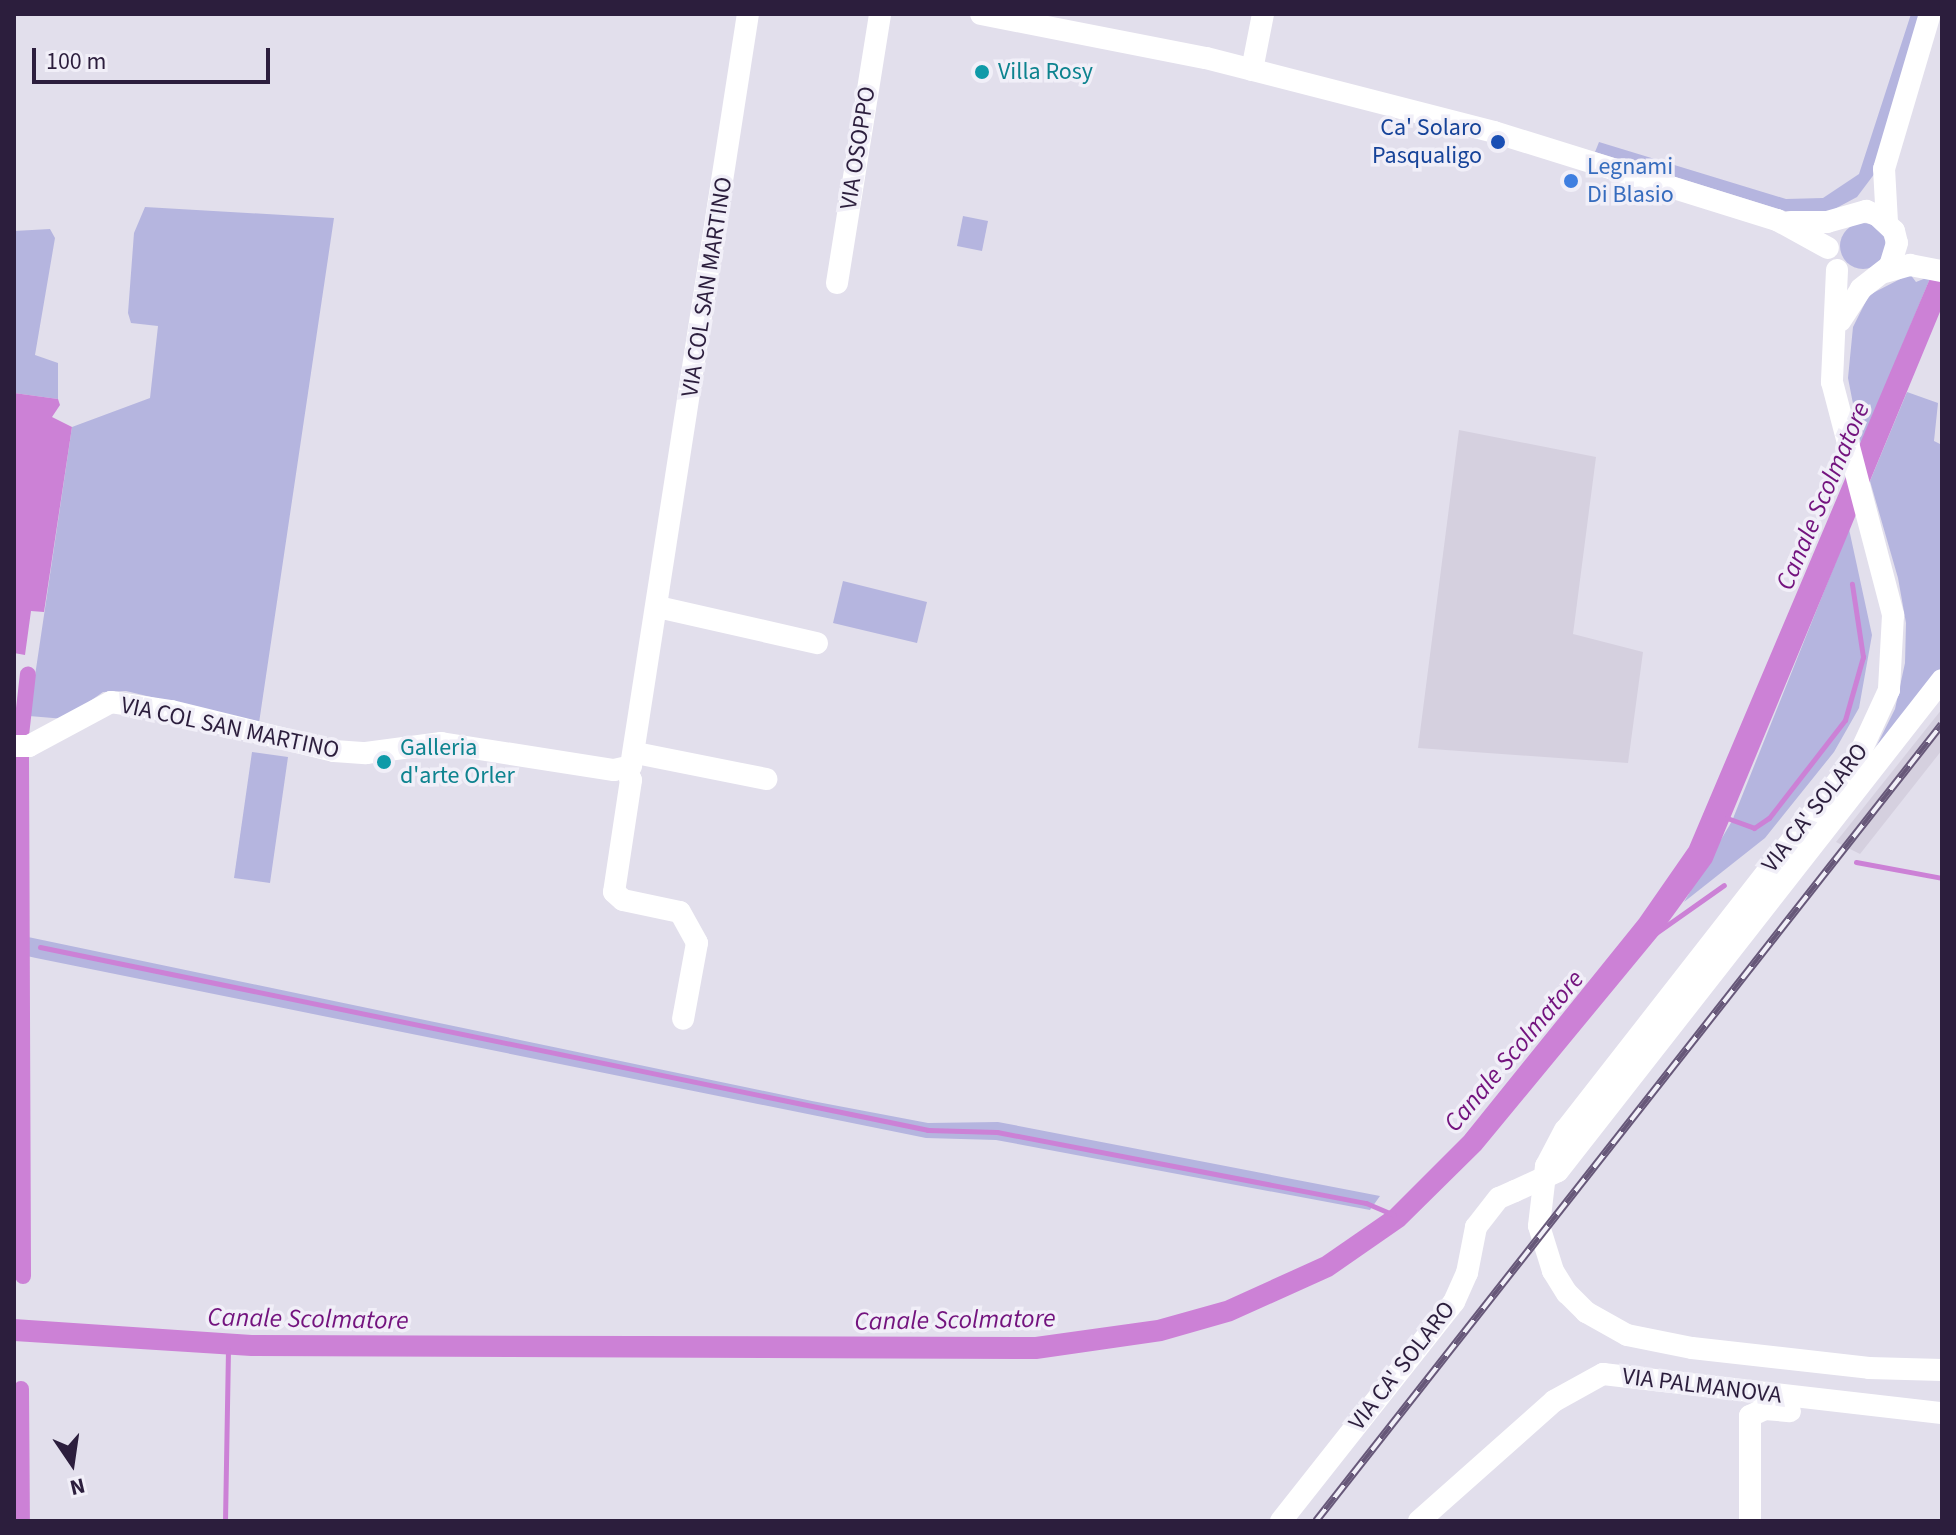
<!DOCTYPE html>
<style>
body{margin:0}
#map{position:relative;width:1956px;height:1535px;overflow:hidden;background:#e2dfec;font-family:"Source Sans 3",sans-serif}
div>[style]{position:absolute}
.built>*{inset:0;background:#d5d0df}
.green>*{inset:0;background:#b5b5df}
.round{border-radius:50%}
.water>*{inset:0;background:#cc81d6}
.stream>*{height:5px;margin:-2.5px;padding:0 2.5px;transform-origin:2.5px;border-radius:2.5px;background:#cc81d6}
.canal>*{height:16px;margin:-8px;padding:0 8px;transform-origin:8px;border-radius:8px;background:#cc81d6}
.minor>*{height:22px;margin:-11px;padding:0 11px;transform-origin:11px;border-radius:11px;background:#fff}
.rail>*{height:8px;margin-top:-4px;transform-origin:0;background:repeating-linear-gradient(90deg,#f1eff8 0 15px,#675879 0 30px);box-sizing:border-box;border-block:2px solid #675879}
.minor-bridge>*{height:22px;margin:-11px;padding:0 11px;transform-origin:11px;border-radius:11px;background:#fff}
.dots>*{width:22px;height:22px;translate:-50% -50%;box-sizing:border-box;border:4px solid #f1eff8;border-radius:50%}
span{translate:-50% -50%;white-space:nowrap;text-align:center;line-height:1.15;-webkit-text-stroke:7px #f1eff8;paint-order:stroke}
.culture-label{font-size:24px;color:#0d838f}
.left{translate:0 -50%;text-align:left}
.transit-label{font-size:24px;color:#164399}
.right{translate:-100% -50%;text-align:right}
.street-label{font-size:24px;color:#2c1e3d}
.shop-label{font-size:24px;color:#366cbe}
.water-label{font-size:26px;color:#73137e;font-style:italic}
.frame{position:absolute;inset:0;border:16px solid #2c1e3d;pointer-events:none}
.north{position:absolute;left:32px;top:1423px;width:80px;height:80px;-webkit-text-stroke:6px #f1eff8;paint-order:stroke;rotate:167deg;font-size:22px;font-weight:700;line-height:32px;text-align:center;color:#2c1e3d}
.north::after{content:'';display:block;margin:auto;width:28px;height:36px;background:#2c1e3d;clip-path:polygon(50% 0,100% 100%,50% 72%,0 100%)}
.scale{position:absolute;left:32px;top:48px;width:238px;height:36px;box-sizing:border-box;border:4px solid #2c1e3d;border-top:0;padding-left:10px;font-size:24px;line-height:28px;white-space:nowrap;color:#2c1e3d;-webkit-text-stroke:6px #f1eff8;paint-order:stroke}
</style>
<div id="map">
<div class="built">
<div style="clip-path:polygon(1459px 430px,1596px 457px,1573px 634px,1643px 652px,1628px 763px,1418px 748px)"></div>
<div style="clip-path:polygon(1942px 709px,1942px 750px,1860px 854px,1836px 842px)"></div>
</div>
<div class="green">
<div style="clip-path:polygon(1911px 14px,1922px 14px,1875px 173px,1857px 197px,1829px 212px,1785px 211px,1595px 152px,1599px 142px,1786px 199px,1823px 198px,1859px 174px)"></div>
<div style="clip-path:polygon(145px 207px,334px 218px,259px 723px,126px 691px,103px 692px,65px 719px,29px 716px,72px 427px,150px 398px,158px 326px,131px 323px,128px 313px,134px 233px)"></div>
<div style="clip-path:polygon(963px 216px,988px 221px,982px 251px,957px 246px)"></div>
<div class="round" style="left:1840px;top:223px;width:46px;height:46px"></div>
<div style="clip-path:polygon(50px 229px,55px 238px,35px 355px,58px 363px,58px 399px,14px 393px,14px 231px)"></div>
<div style="clip-path:polygon(1910px 274px,1916px 282px,1931px 276px,1861px 445px,1848px 378px,1853px 327px,1869px 295px)"></div>
<div style="clip-path:polygon(1907px 392px,1938px 403px,1934px 441px,1942px 445px,1942px 668px,1866px 767px,1895px 709px,1905px 663px,1906px 623px,1898px 578px,1870px 481px)"></div>
<div style="clip-path:polygon(1849px 529px,1872px 635px,1859px 708px,1834px 752px,1765px 838px,1684px 902px,1732px 821px)"></div>
<div style="clip-path:polygon(843px 581px,927px 602px,917px 643px,833px 623px)"></div>
<div style="clip-path:polygon(252px 752px,288px 757px,270px 883px,234px 878px)"></div>
<div style="clip-path:polygon(28px 937px,812px 1101px,928px 1123px,998px 1122px,1380px 1196px,1370px 1210px,996px 1140px,926px 1138px,36px 958px,27px 956px)"></div>
</div>
<div class="water">
<div style="clip-path:polygon(1931px 276px,1942px 281px,1942px 307px,1712px 862px,1661px 932px,1481px 1150px,1404px 1226px,1332px 1276px,1232px 1321px,1162px 1341px,1037px 1359px,251px 1356px,14px 1341px,14px 1319px,252px 1335px,1035px 1337px,1157px 1320px,1225px 1301px,1322px 1257px,1390px 1210px,1464px 1136px,1639px 919px,1689px 847px)"></div>
<div style="clip-path:polygon(14px 393px,58px 399px,60px 405px,52px 417px,72px 427px,44px 612px,31px 611px,25px 655px,14px 653px)"></div>
</div>
<div class="stream">
<div style="left:1727px;top:818px;width:29px;rotate:20deg"></div>
<div style="left:1754px;top:828px;width:18px;rotate:-34deg"></div>
<div style="left:1769px;top:818px;width:124px;rotate:-52.2deg"></div>
<div style="left:1845px;top:720px;width:66px;rotate:-74.1deg"></div>
<div style="left:1863px;top:657px;width:74px;rotate:-98.6deg"></div>
<div style="left:1856px;top:862px;width:87px;rotate:10.5deg"></div>
<div style="left:1656px;top:933px;width:83px;rotate:-35.2deg"></div>
<div style="left:40px;top:947px;width:907px;rotate:11.64deg"></div>
<div style="left:928px;top:1130px;width:69px;rotate:1.7deg"></div>
<div style="left:997px;top:1132px;width:376px;rotate:10.9deg"></div>
<div style="left:1366px;top:1203px;width:30px;rotate:23deg"></div>
<div style="left:225px;top:1521px;width:171px;rotate:-89deg"></div>
</div>
<div class="canal">
<div style="left:21px;top:735px;width:61px;rotate:-83.5deg"></div>
<div style="left:21px;top:755px;width:521px;rotate:89.78deg"></div>
<div style="left:21px;top:1389px;width:132px;rotate:89.6deg"></div>
</div>
<div class="minor">
<div style="left:981px;top:14px;width:229px;rotate:11.1deg"></div>
<div style="left:1206px;top:58px;width:297px;rotate:14.4deg"></div>
<div style="left:1494px;top:132px;width:296px;rotate:17.3deg"></div>
<div style="left:1777px;top:220px;width:58px;rotate:28.8deg"></div>
<div style="left:1252px;top:70px;width:57px;rotate:-78.9deg"></div>
<div style="left:1791px;top:222px;width:36px"></div>
<div style="left:1827px;top:222px;width:41px;rotate:-15.8deg"></div>
<div style="left:1866px;top:211px;width:12px;rotate:20deg"></div>
<div style="left:1877px;top:215px;width:23px;rotate:43deg"></div>
<div style="left:1894px;top:231px;width:12px;rotate:76deg"></div>
<div style="left:1897px;top:243px;width:24px;rotate:107deg"></div>
<div style="left:1890px;top:266px;width:37px;rotate:142deg"></div>
<div style="left:1861px;top:289px;width:38px;rotate:123deg"></div>
<div style="left:1887px;top:222px;width:53px;rotate:-93.2deg"></div>
<div style="left:1884px;top:169px;width:162px;rotate:-73.5deg"></div>
<div style="left:1837px;top:270px;width:112px;rotate:92.6deg"></div>
<div style="left:1832px;top:382px;width:241px;rotate:75.3deg"></div>
<div style="left:1893px;top:615px;width:75px;rotate:93.1deg"></div>
<div style="left:1889px;top:690px;width:69px;rotate:114.7deg"></div>
<div style="left:1860px;top:753px;width:479px;rotate:128deg"></div>
<div style="left:1565px;top:1130px;width:41px;rotate:117.8deg"></div>
<div style="left:1546px;top:1166px;width:60px;rotate:96.7deg"></div>
<div style="left:1539px;top:1226px;width:47px;rotate:72.7deg"></div>
<div style="left:1553px;top:1271px;width:26px;rotate:58deg"></div>
<div style="left:1567px;top:1293px;width:27px;rotate:45deg"></div>
<div style="left:1586px;top:1312px;width:47px;rotate:29.3deg"></div>
<div style="left:1627px;top:1335px;width:66px;rotate:11.3deg"></div>
<div style="left:1692px;top:1348px;width:178px;rotate:6.4deg"></div>
<div style="left:1869px;top:1368px;width:73px;rotate:1.6deg"></div>
<div style="left:1885px;top:272px;width:26px;rotate:-16deg"></div>
<div style="left:1910px;top:265px;width:33px;rotate:11deg"></div>
<div style="left:837px;top:283px;width:272px;rotate:-80.9deg"></div>
<div style="left:658px;top:607px;width:163px;rotate:12.8deg"></div>
<div style="left:14px;top:746px;width:15px"></div>
<div style="left:29px;top:746px;width:93px;rotate:-28.2deg"></div>
<div style="left:111px;top:702px;width:61px;rotate:8.5deg"></div>
<div style="left:171px;top:711px;width:168px;rotate:13.8deg"></div>
<div style="left:334px;top:751px;width:32px;rotate:4deg"></div>
<div style="left:366px;top:753px;width:76px;rotate:-7.6deg"></div>
<div style="left:441px;top:743px;width:175px;rotate:8.9deg"></div>
<div style="left:614px;top:770px;width:17px;rotate:-13deg"></div>
<div style="left:631px;top:766px;width:761px;rotate:-81.16deg"></div>
<div style="left:636px;top:753px;width:133px;rotate:11.3deg"></div>
<div style="left:626px;top:769px;width:12px;rotate:66deg"></div>
<div style="left:631px;top:780px;width:113px;rotate:98.6deg"></div>
<div style="left:614px;top:892px;width:12px;rotate:42deg"></div>
<div style="left:623px;top:900px;width:58px;rotate:11.9deg"></div>
<div style="left:680px;top:912px;width:35px;rotate:61deg"></div>
<div style="left:697px;top:943px;width:77px;rotate:100.4deg"></div>
<div style="left:1558px;top:1171px;width:623px;rotate:-51.97deg"></div>
<div style="left:1281px;top:1521px;width:279px;rotate:-51.7deg"></div>
<div style="left:1454px;top:1302px;width:32px;rotate:-66deg"></div>
<div style="left:1467px;top:1273px;width:47px;rotate:-78.9deg"></div>
<div style="left:1476px;top:1227px;width:37px;rotate:-52deg"></div>
<div style="left:1499px;top:1198px;width:17px;rotate:-24deg"></div>
<div style="left:1419px;top:1521px;width:181px;rotate:-41.6deg"></div>
<div style="left:1554px;top:1401px;width:56px;rotate:-28.9deg"></div>
<div style="left:1603px;top:1374px;width:341px;rotate:6.6deg"></div>
<div style="left:1750px;top:1521px;width:105px;rotate:-90deg"></div>
<div style="left:1750px;top:1416px;width:17px;rotate:-25deg"></div>
<div style="left:1765px;top:1409px;width:25px;rotate:5deg"></div>
</div>
<div class="rail">
<div style="left:1316px;top:1521px;width:1013px;rotate:-51.85deg"></div>
</div>
<div class="minor-bridge">
<div style="left:1515px;top:1191px;width:47px;rotate:-24.9deg"></div>
</div>
<div class="dots">
<div style="left:982px;top:72px;background:#0f9aa8"></div>
<div style="left:1498px;top:142px;background:#1a4fb4"></div>
<div style="left:1571px;top:181px;background:#3f7fe0"></div>
<div style="left:384px;top:762px;background:#0f9aa8"></div>
</div>
<div class="culture-label">
<span class="left" style="left:998px;top:72px">Villa Rosy</span>
<span class="left" style="left:400px;top:762px">Galleria<br>d'arte Orler</span>
</div>
<div class="transit-label">
<span class="right" style="left:1482px;top:142px">Ca' Solaro<br>Pasqualigo</span>
</div>
<div class="street-label">
<span style="left:858px;top:148px;rotate:-81deg">VIA OSOPPO</span>
<span style="left:707px;top:287px;rotate:-81deg">VIA COL SAN MARTINO</span>
<span style="left:230px;top:728px;rotate:12deg">VIA COL SAN MARTINO</span>
<span style="left:1815px;top:808px;rotate:-52deg">VIA CA' SOLARO</span>
<span style="left:1402px;top:1366px;rotate:-52deg">VIA CA' SOLARO</span>
<span style="left:1702px;top:1386px;rotate:7deg">VIA PALMANOVA</span>
</div>
<div class="shop-label">
<span class="left" style="left:1587px;top:181px">Legnami<br>Di Blasio</span>
</div>
<div class="water-label">
<span style="left:1823px;top:496px;rotate:-67deg">Canale Scolmatore</span>
<span style="left:1514px;top:1051px;rotate:-50deg">Canale Scolmatore</span>
<span style="left:308px;top:1319px;rotate:1deg">Canale Scolmatore</span>
<span style="left:955px;top:1320px;rotate:-1deg">Canale Scolmatore</span>
</div>
<div class="frame"></div>
<div class="north">N</div>
<div class="scale">100 m</div>
</div>
